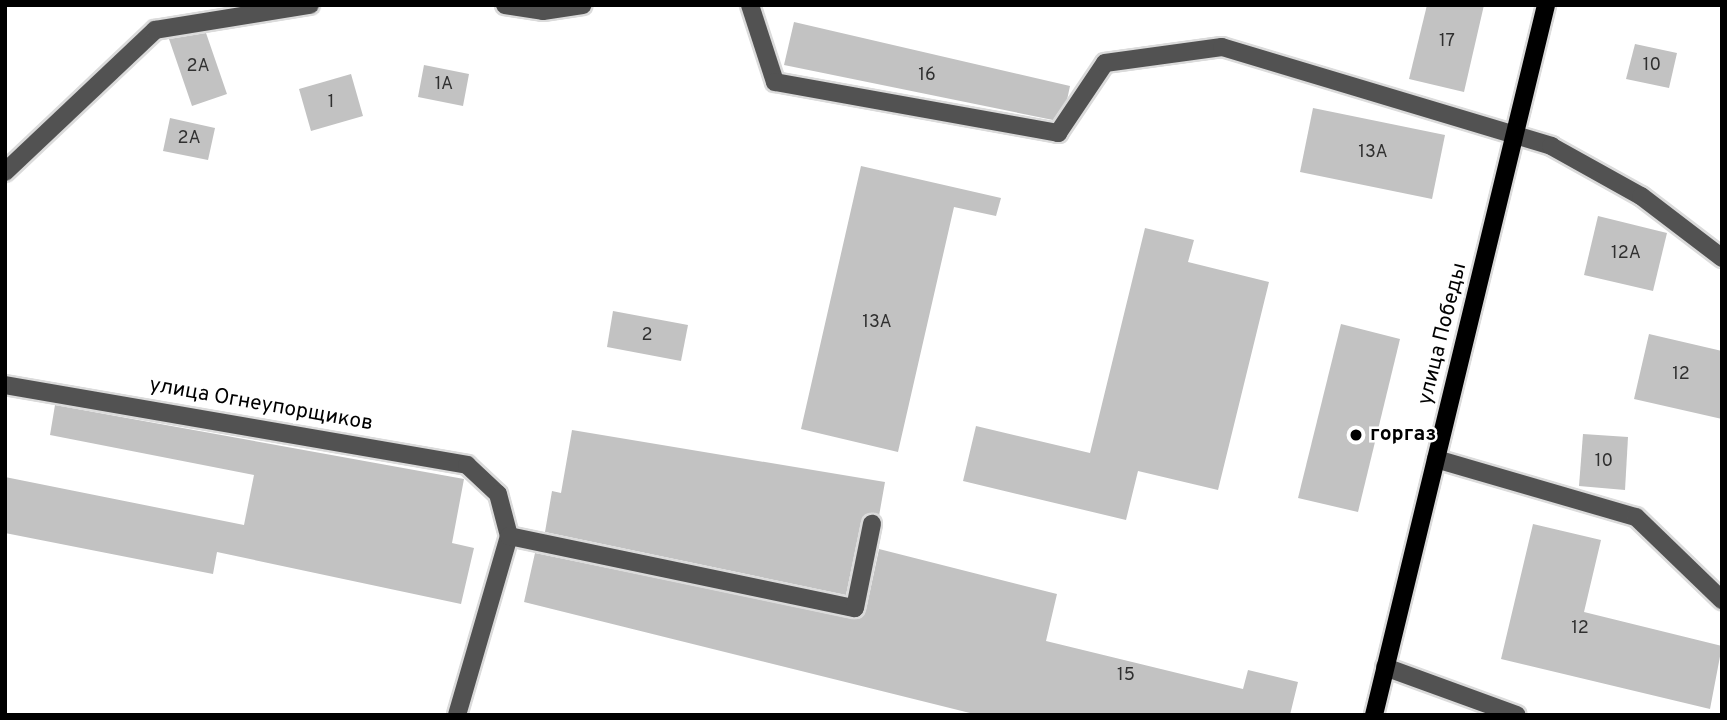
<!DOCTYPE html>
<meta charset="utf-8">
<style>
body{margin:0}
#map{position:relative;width:1727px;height:720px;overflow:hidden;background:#fff;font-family:Overpass,sans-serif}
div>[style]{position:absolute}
.building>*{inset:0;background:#c2c2c2}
.roads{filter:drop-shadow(2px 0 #dbdbdb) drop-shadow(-2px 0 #dbdbdb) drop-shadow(0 2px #dbdbdb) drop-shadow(0 -2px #dbdbdb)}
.minor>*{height:18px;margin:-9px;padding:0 9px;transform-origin:9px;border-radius:9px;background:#525252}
.major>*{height:18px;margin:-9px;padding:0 9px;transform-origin:9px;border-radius:9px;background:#000}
.dots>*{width:19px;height:19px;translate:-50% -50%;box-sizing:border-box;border:4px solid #fff;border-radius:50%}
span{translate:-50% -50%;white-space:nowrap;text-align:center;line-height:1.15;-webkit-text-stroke:5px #fff;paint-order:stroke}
.number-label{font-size:18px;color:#303030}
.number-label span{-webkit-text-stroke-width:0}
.street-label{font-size:21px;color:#000}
.poi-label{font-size:21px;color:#000;font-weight:700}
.left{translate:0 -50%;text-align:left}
.frame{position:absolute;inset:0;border:7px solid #000;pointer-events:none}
</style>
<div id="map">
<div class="building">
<div style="clip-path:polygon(1427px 5px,1484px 5px,1464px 92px,1409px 79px)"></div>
<div style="clip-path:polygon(794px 22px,1070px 86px,1067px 100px,1053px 120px,784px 65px)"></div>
<div style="clip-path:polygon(206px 33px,227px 94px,192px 106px,169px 39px)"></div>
<div style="clip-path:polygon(1635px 44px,1677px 53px,1669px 88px,1626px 79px)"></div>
<div style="clip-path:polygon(424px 65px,469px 74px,463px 106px,418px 97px)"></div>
<div style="clip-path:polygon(351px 74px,363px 116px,311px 131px,299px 89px)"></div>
<div style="clip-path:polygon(1313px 108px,1445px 135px,1432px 199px,1300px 172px)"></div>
<div style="clip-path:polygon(170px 118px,215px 128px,208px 160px,163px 151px)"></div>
<div style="clip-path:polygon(861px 166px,1001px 198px,996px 216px,954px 207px,898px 452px,801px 429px)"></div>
<div style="clip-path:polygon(1598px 216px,1667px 233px,1653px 291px,1584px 275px)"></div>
<div style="clip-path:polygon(1145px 228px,1194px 240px,1188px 262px,1269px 282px,1218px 490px,1138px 471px,1126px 520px,963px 481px,976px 426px,1090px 453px)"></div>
<div style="clip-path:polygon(613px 311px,688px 325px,681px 361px,607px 347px)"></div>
<div style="clip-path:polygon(1341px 324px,1400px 339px,1358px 512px,1298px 498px)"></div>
<div style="clip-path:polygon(1649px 334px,1722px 351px,1722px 419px,1634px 399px)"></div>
<div style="clip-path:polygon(55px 405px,464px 479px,452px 543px,474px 548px,461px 604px,217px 552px,213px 574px,5px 533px,5px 477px,244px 525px,254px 475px,50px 435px)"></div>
<div style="clip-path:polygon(572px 430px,885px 482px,879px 516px,869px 513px,861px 522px,846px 595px,545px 532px,552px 491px,561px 493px)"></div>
<div style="clip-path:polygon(1583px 434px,1628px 437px,1625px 490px,1579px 486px)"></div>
<div style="clip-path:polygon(1533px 524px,1601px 540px,1584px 612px,1722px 646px,1710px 709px,1501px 659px)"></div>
<div style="clip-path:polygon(879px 549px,1057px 594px,1046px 641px,1243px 689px,1248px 670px,1298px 682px,1290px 715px,978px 715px,524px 602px,535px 553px,858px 619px,866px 610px)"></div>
</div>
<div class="roads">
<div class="minor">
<div style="left:505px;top:5px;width:38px;rotate:9deg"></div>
<div style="left:543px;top:11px;width:40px;rotate:-8.5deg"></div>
<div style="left:750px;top:5px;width:81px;rotate:72deg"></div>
<div style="left:775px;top:82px;width:288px;rotate:10.2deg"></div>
<div style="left:1058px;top:133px;width:84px;rotate:-56.1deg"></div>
<div style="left:1105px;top:63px;width:118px;rotate:-7.8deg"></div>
<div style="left:1222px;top:47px;width:344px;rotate:16.7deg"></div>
<div style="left:1551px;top:146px;width:103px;rotate:29.1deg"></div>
<div style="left:1641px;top:196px;width:102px;rotate:37.4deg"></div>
<div style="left:5px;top:172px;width:207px;rotate:-43.4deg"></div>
<div style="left:155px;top:30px;width:157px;rotate:-9.2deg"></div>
<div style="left:5px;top:385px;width:469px;rotate:9.8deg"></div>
<div style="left:467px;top:465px;width:42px;rotate:43.1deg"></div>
<div style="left:498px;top:494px;width:43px;rotate:75.3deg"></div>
<div style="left:509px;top:536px;width:186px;rotate:106.2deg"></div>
<div style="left:1436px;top:459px;width:208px;rotate:16.2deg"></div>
<div style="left:1636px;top:517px;width:120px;rotate:44deg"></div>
<div style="left:509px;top:536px;width:353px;rotate:11.8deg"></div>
<div style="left:855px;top:608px;width:86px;rotate:-78.6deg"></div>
<div style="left:1385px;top:667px;width:140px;rotate:20deg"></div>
</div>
<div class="major">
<div style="left:1374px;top:715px;width:731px;rotate:-76.38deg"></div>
</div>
</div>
<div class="dots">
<div style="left:1356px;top:435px;background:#000"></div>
</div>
<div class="number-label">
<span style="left:1447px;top:42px">17</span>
<span style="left:1652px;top:66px">10</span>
<span style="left:198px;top:67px">2А</span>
<span style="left:927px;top:76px">16</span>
<span style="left:444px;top:85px">1А</span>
<span style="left:331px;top:103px">1</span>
<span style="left:189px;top:139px">2А</span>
<span style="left:1373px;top:153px">13А</span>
<span style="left:1626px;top:254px">12А</span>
<span style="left:877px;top:323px">13А</span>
<span style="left:647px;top:336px">2</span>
<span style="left:1681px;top:375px">12</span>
<span style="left:1604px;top:462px">10</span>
<span style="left:1580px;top:629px">12</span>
<span style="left:1126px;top:676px">15</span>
</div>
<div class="street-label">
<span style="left:1443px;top:334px;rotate:-76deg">улица Победы</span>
<span style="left:261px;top:405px;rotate:10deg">улица Огнеупорщиков</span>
</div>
<div class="poi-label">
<span class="left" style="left:1370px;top:435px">горгаз</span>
</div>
<div class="frame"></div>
</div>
